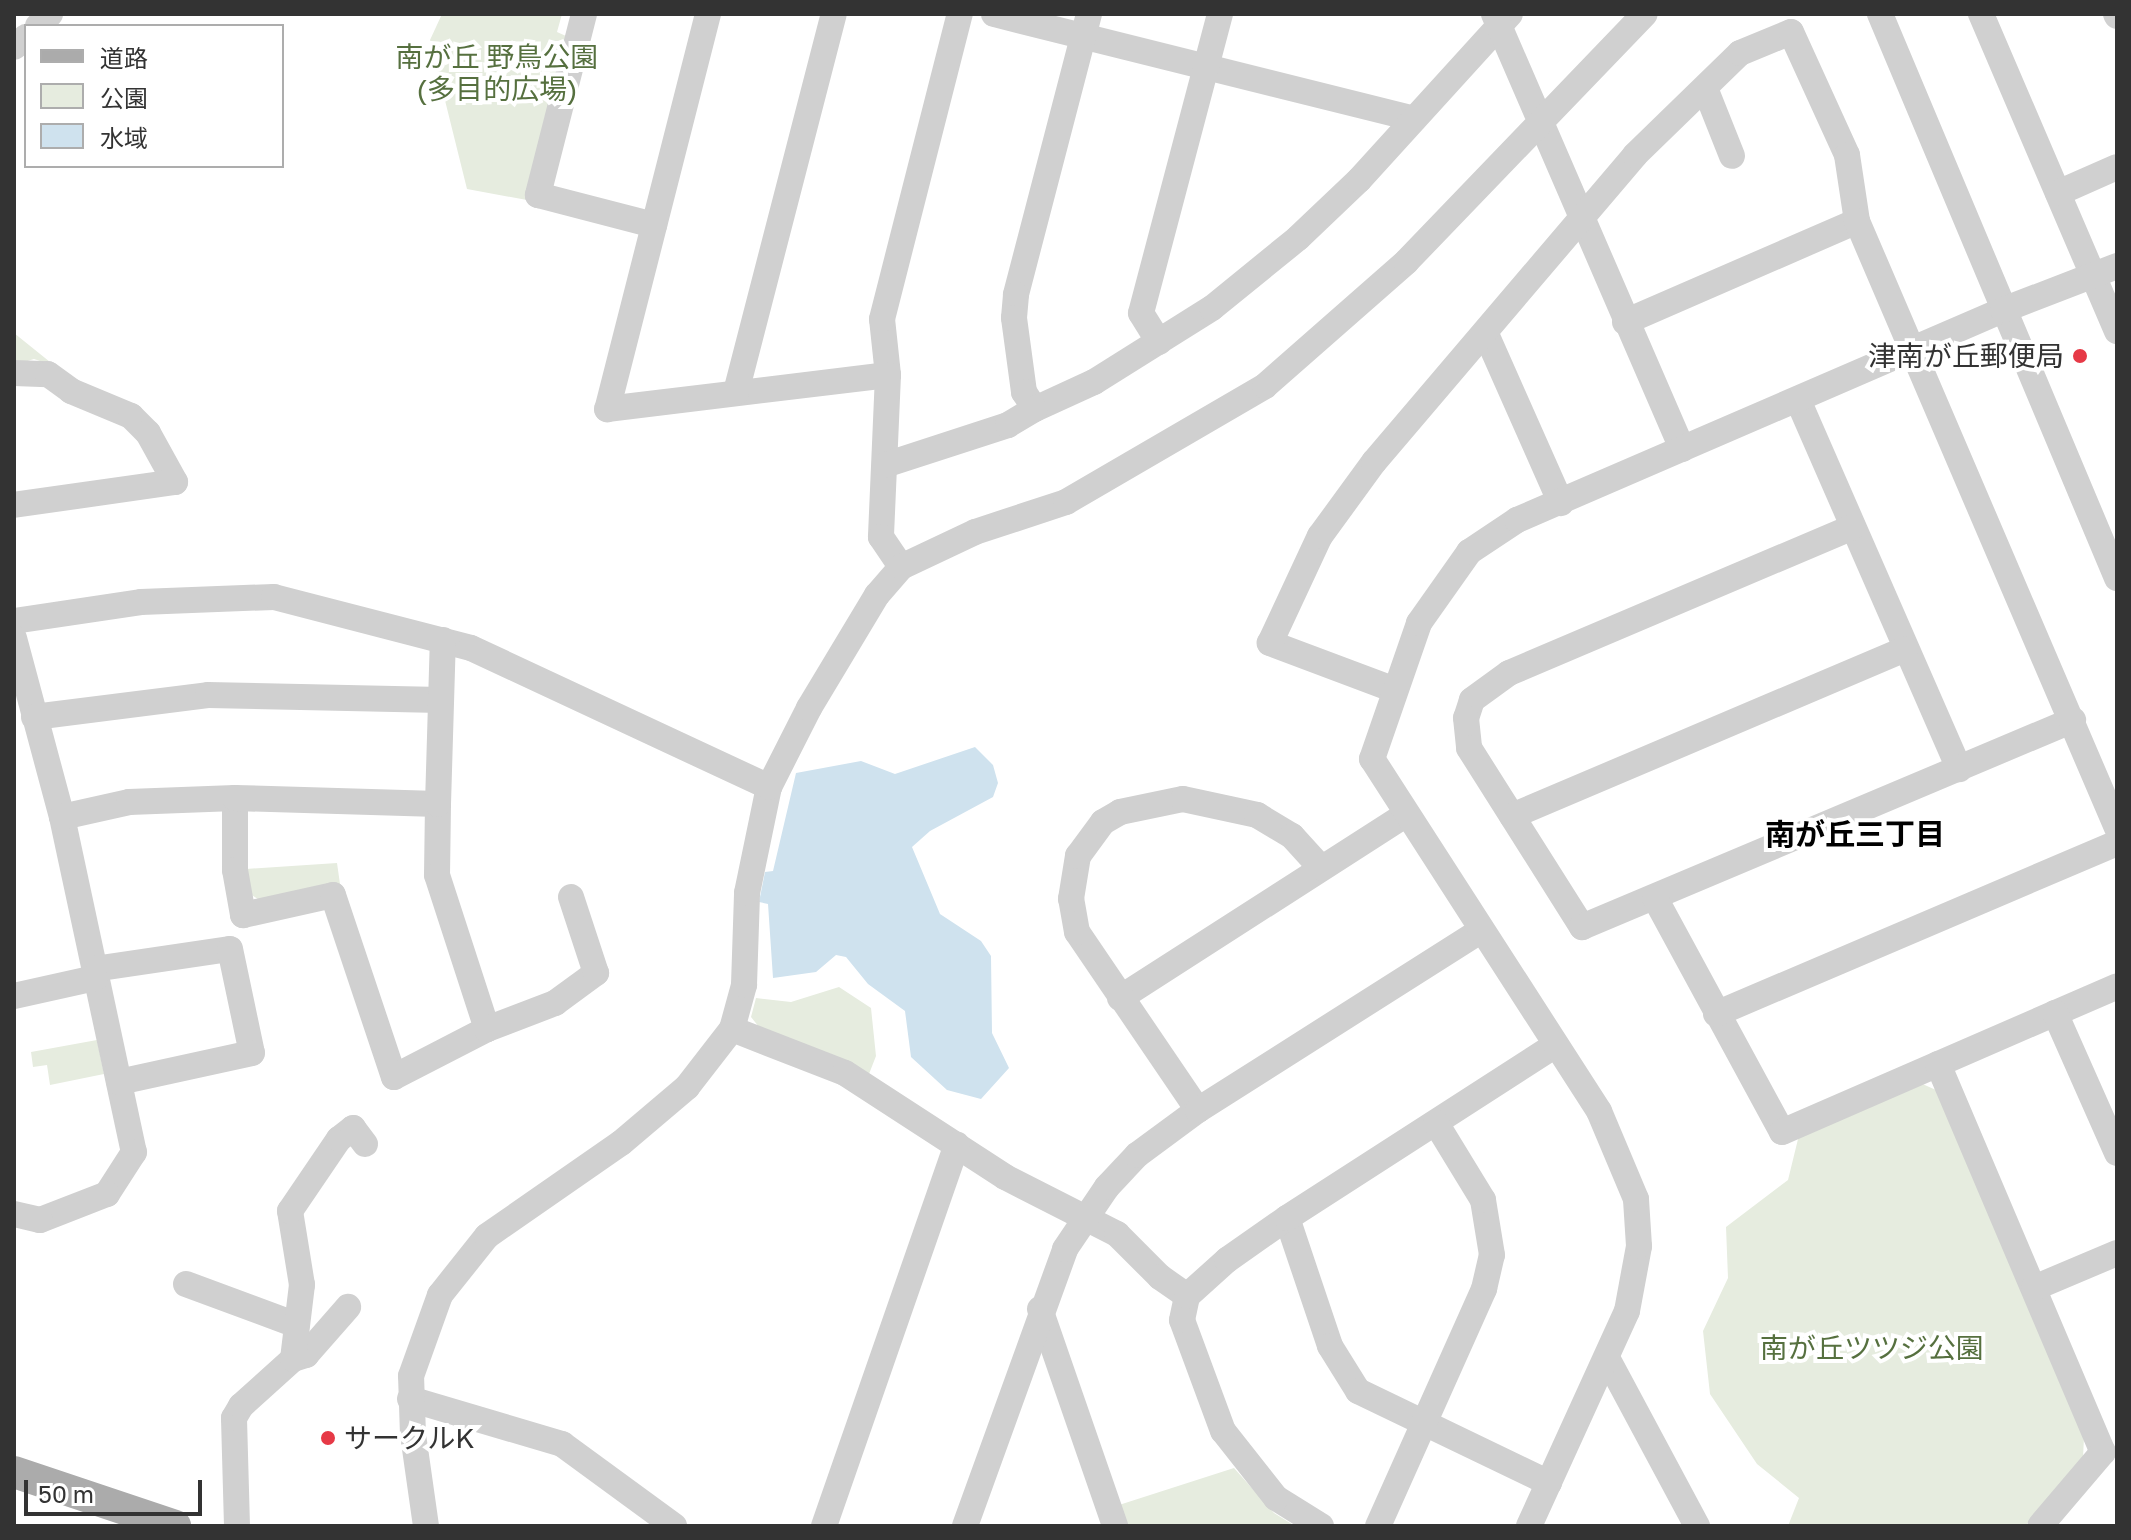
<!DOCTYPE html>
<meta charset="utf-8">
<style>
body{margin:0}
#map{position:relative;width:2131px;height:1540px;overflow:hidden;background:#fff;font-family:"Golos Text","Noto Sans JP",sans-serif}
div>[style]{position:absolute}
.green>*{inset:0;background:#e6ecdf}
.water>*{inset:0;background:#cfe2ee}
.minor>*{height:26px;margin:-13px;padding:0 13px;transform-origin:13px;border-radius:13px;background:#d0d0d0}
.major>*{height:32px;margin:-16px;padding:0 16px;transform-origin:16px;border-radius:16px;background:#ababab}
.dots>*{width:22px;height:22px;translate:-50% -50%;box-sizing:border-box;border:4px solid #fff;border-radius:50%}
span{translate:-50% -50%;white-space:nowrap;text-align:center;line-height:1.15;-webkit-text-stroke:8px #fff;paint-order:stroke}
.park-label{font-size:28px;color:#56703f}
.poi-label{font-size:28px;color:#333}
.right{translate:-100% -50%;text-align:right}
.left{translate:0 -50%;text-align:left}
.neighbourhood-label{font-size:30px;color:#000;font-weight:700}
.frame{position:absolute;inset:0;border:16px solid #333;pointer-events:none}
.legend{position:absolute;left:24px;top:24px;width:260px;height:144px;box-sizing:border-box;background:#fff;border:2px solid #adadad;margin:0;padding:10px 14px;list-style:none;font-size:24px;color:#333}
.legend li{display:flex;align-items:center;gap:16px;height:40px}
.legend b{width:40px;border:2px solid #adadad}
.scale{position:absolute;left:24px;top:1480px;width:178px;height:36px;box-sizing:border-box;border:4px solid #333;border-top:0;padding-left:10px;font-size:24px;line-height:28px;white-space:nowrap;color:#333;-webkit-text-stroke:6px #fff;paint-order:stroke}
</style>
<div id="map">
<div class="green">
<div style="clip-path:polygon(442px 14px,562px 14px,557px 32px,566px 36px,527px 200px,467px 189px,430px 40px)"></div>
<div style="clip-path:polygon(14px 333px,55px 366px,34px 359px,14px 365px)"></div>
<div style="clip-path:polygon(337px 863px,340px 884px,261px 901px,250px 894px,246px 869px)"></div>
<div style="clip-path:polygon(839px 987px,871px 1008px,876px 1056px,869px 1074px,759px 1027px,751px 1017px,756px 998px,791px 1002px)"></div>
<div style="clip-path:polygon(97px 1040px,104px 1074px,50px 1085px,47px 1065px,33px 1067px,31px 1052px)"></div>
<div style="clip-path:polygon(1918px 1082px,1936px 1090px,2084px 1437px,2083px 1458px,2025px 1526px,1788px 1526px,1799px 1498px,1757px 1464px,1710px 1394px,1703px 1331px,1728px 1278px,1726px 1227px,1788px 1180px,1799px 1135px)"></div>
<div style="clip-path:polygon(1234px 1468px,1274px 1513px,1295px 1526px,1126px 1526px,1119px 1505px)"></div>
</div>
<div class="water">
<div style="clip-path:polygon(975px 747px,993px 765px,998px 783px,993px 797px,930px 831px,912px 847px,940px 914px,981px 941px,991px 956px,992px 1033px,1009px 1068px,981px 1099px,947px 1090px,911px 1057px,905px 1011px,868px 984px,846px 957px,836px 955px,816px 972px,773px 978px,768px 904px,759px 902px,765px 872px,773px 871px,796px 773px,861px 761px,895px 774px)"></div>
</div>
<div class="minor">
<div style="left:584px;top:14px;width:187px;rotate:104.3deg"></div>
<div style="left:538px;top:195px;width:120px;rotate:14.5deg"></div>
<div style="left:708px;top:14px;width:408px;rotate:104.3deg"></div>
<div style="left:607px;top:409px;width:283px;rotate:-6.9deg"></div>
<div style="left:888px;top:375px;width:56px;rotate:-96.1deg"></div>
<div style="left:882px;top:319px;width:315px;rotate:-75.7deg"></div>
<div style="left:994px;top:14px;width:433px;rotate:14deg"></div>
<div style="left:1089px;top:14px;width:290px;rotate:104.6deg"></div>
<div style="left:1016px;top:295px;width:23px;rotate:95deg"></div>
<div style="left:1014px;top:318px;width:75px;rotate:82.3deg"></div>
<div style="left:1024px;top:392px;width:20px;rotate:57deg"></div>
<div style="left:1035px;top:409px;width:65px;rotate:-24.6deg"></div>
<div style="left:1094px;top:382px;width:139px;rotate:-32.1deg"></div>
<div style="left:1212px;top:308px;width:111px;rotate:-39.1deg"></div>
<div style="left:1298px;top:238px;width:84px;rotate:-43.6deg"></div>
<div style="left:1359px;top:180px;width:224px;rotate:-47.7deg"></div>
<div style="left:1494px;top:14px;width:474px;rotate:66.6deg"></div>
<div style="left:1880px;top:14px;width:612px;rotate:67.21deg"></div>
<div style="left:1981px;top:14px;width:345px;rotate:66.8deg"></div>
<div style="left:2116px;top:14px;width:2px;rotate:63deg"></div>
<div style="left:38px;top:26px;width:17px;rotate:-45deg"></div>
<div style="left:14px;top:47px;width:16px;rotate:-40deg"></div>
<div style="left:1705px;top:88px;width:73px;rotate:68.3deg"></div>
<div style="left:2058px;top:193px;width:64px;rotate:-23.8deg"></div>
<div style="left:1625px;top:322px;width:253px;rotate:-23.5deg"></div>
<div style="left:1486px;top:334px;width:185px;rotate:66.1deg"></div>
<div style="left:1159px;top:342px;width:34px;rotate:-122deg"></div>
<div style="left:1141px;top:313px;width:309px;rotate:-75.2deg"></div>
<div style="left:14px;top:373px;width:34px;rotate:2deg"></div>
<div style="left:48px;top:374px;width:29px;rotate:36deg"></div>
<div style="left:71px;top:391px;width:65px;rotate:22.6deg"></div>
<div style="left:131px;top:416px;width:24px;rotate:45deg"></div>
<div style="left:148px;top:433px;width:56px;rotate:61.1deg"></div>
<div style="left:175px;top:482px;width:163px;rotate:171.9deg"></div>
<div style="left:888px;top:375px;width:162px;rotate:92.5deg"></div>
<div style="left:881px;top:537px;width:36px;rotate:56deg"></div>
<div style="left:736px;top:392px;width:390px;rotate:-75.5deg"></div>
<div style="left:1798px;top:400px;width:403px;rotate:66.4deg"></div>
<div style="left:885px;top:465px;width:129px;rotate:-18deg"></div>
<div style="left:1008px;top:425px;width:31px;rotate:-31deg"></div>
<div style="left:1853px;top:527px;width:374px;rotate:157deg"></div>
<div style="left:1509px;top:673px;width:46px;rotate:143.9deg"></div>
<div style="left:1472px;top:700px;width:19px;rotate:108deg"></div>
<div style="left:1466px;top:718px;width:30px;rotate:84deg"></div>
<div style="left:1469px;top:748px;width:212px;rotate:57.7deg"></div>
<div style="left:1582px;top:927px;width:533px;rotate:-22.86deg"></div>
<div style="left:14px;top:621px;width:128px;rotate:-8.5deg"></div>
<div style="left:141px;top:602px;width:133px;rotate:-2.2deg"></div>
<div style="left:274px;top:597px;width:203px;rotate:14.5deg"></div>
<div style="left:471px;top:648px;width:329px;rotate:25deg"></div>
<div style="left:14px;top:638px;width:185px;rotate:75deg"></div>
<div style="left:62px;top:817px;width:343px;rotate:77.9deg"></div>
<div style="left:134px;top:1152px;width:50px;rotate:122.7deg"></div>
<div style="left:107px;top:1194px;width:72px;rotate:158.8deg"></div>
<div style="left:40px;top:1220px;width:27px;rotate:-167deg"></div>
<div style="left:1395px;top:690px;width:134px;rotate:-159.4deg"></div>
<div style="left:1270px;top:643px;width:118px;rotate:-65deg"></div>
<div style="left:1320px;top:536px;width:92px;rotate:-53.9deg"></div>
<div style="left:1374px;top:462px;width:403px;rotate:-49.6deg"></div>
<div style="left:1635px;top:155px;width:146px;rotate:-44.2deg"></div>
<div style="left:1740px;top:53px;width:55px;rotate:-22.4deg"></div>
<div style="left:1791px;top:32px;width:135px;rotate:65.5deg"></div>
<div style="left:1847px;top:155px;width:67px;rotate:81.4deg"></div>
<div style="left:1857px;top:221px;width:660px;rotate:66.81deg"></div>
<div style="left:34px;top:717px;width:175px;rotate:-7.2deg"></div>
<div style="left:208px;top:695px;width:233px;rotate:1.2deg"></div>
<div style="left:235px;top:798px;width:72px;rotate:90deg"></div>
<div style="left:235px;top:870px;width:46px;rotate:79.9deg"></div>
<div style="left:243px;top:915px;width:92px;rotate:-12.5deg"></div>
<div style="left:333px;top:895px;width:192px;rotate:71.5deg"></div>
<div style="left:394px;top:1077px;width:105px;rotate:-27.3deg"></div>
<div style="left:438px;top:804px;width:71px;rotate:90.8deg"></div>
<div style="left:437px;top:875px;width:162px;rotate:72deg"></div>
<div style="left:487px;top:1029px;width:73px;rotate:-20.9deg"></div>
<div style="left:555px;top:1003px;width:51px;rotate:-36.2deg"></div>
<div style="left:596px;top:973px;width:80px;rotate:-108.2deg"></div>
<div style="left:1512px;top:816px;width:427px;rotate:-23deg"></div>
<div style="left:62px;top:817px;width:69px;rotate:-12.6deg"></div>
<div style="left:129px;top:802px;width:106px;rotate:-2.2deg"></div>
<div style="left:235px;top:798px;width:203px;rotate:1.7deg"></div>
<div style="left:438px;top:804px;width:164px;rotate:-88.3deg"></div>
<div style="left:1655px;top:898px;width:266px;rotate:61.5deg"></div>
<div style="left:1782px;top:1132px;width:365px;rotate:-23.5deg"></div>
<div style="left:94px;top:969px;width:137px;rotate:-8.4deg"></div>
<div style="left:230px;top:949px;width:106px;rotate:78.1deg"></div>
<div style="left:252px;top:1053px;width:136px;rotate:167.7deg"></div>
<div style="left:14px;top:996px;width:83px;rotate:-12.5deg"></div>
<div style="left:1120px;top:998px;width:339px;rotate:-32.7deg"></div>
<div style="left:2055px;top:1013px;width:153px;rotate:66.1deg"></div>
<div style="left:1716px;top:1014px;width:436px;rotate:-23.1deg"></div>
<div style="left:732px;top:1029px;width:121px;rotate:21.3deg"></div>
<div style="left:845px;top:1073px;width:191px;rotate:33deg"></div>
<div style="left:1005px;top:1177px;width:126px;rotate:27deg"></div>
<div style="left:1117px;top:1234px;width:61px;rotate:45deg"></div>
<div style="left:1160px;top:1277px;width:33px;rotate:35deg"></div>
<div style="left:1938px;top:1064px;width:422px;rotate:67deg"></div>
<div style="left:2103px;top:1452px;width:97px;rotate:130.4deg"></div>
<div style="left:1198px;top:1110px;width:215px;rotate:-124.2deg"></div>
<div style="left:1077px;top:932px;width:34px;rotate:-100deg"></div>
<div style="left:1071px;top:899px;width:44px;rotate:-80.8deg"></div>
<div style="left:1078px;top:856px;width:42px;rotate:-53.7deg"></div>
<div style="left:1103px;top:822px;width:20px;rotate:-30deg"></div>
<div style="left:1120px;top:812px;width:64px;rotate:-11.7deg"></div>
<div style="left:1183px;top:799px;width:76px;rotate:12.2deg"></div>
<div style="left:1257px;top:815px;width:41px;rotate:31deg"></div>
<div style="left:1292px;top:836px;width:43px;rotate:47.8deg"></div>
<div style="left:1287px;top:1218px;width:135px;rotate:71.4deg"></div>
<div style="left:1330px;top:1346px;width:53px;rotate:58.1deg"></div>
<div style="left:1358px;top:1391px;width:212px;rotate:25.7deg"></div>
<div style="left:186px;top:1284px;width:118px;rotate:20.3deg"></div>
<div style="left:2034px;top:1288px;width:90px;rotate:-22.9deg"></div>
<div style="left:1040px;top:1309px;width:230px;rotate:70.9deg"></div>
<div style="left:1607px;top:1358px;width:191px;rotate:61.8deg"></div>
<div style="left:293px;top:1359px;width:14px;rotate:-17deg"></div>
<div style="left:306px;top:1355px;width:64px;rotate:-48.8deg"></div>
<div style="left:410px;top:1399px;width:159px;rotate:16.5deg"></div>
<div style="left:562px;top:1444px;width:139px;rotate:36.2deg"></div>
<div style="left:237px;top:1526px;width:108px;rotate:-91.6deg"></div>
<div style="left:234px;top:1418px;width:14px;rotate:-60deg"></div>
<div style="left:241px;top:1406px;width:70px;rotate:-42.1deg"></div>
<div style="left:293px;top:1359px;width:75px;rotate:-83.1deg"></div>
<div style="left:302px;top:1285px;width:75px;rotate:-99.2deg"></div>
<div style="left:290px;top:1211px;width:87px;rotate:-55.8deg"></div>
<div style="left:339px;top:1139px;width:18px;rotate:-38deg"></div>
<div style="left:353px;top:1128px;width:20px;rotate:53deg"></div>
<div style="left:426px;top:1526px;width:92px;rotate:-98.1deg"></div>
<div style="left:413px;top:1435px;width:59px;rotate:-91.9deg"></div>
<div style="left:411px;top:1376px;width:86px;rotate:-70.3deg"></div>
<div style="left:440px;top:1295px;width:75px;rotate:-51.5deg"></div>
<div style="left:487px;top:1236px;width:163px;rotate:-34.8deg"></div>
<div style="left:621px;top:1143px;width:87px;rotate:-40.3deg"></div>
<div style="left:687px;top:1087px;width:73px;rotate:-52.2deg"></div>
<div style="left:732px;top:1029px;width:46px;rotate:-74.7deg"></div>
<div style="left:744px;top:985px;width:92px;rotate:-88.1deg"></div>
<div style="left:747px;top:893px;width:108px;rotate:-78.3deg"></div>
<div style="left:769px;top:787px;width:89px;rotate:-63.1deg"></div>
<div style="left:809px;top:708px;width:132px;rotate:-59deg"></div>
<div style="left:877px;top:595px;width:37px;rotate:-49deg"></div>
<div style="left:901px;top:567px;width:82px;rotate:-25.3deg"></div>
<div style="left:975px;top:532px;width:96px;rotate:-18.2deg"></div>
<div style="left:1066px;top:502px;width:230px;rotate:-30.2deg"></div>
<div style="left:1265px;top:386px;width:188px;rotate:-41.3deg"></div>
<div style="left:1406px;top:262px;width:344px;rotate:-46.1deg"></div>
<div style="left:824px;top:1526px;width:404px;rotate:-70.8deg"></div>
<div style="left:965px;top:1526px;width:294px;rotate:-70.1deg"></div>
<div style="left:1065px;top:1249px;width:75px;rotate:-55.9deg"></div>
<div style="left:1107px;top:1187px;width:44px;rotate:-46.8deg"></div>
<div style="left:1137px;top:1155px;width:76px;rotate:-36.4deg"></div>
<div style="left:1198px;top:1110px;width:336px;rotate:-32.4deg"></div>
<div style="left:1321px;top:1526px;width:53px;rotate:-148.1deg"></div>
<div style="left:1276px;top:1498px;width:85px;rotate:-128.3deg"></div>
<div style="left:1223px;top:1431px;width:118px;rotate:-110.3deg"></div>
<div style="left:1182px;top:1320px;width:25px;rotate:-78deg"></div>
<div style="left:1187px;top:1296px;width:54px;rotate:-42deg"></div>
<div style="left:1227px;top:1260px;width:73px;rotate:-35deg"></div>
<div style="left:1287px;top:1218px;width:318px;rotate:-32.8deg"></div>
<div style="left:1378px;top:1526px;width:260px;rotate:-65.9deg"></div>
<div style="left:1484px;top:1289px;width:35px;rotate:-77deg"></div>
<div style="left:1492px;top:1255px;width:56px;rotate:-99.3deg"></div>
<div style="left:1483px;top:1200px;width:90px;rotate:-121.4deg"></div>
<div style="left:1529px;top:1526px;width:236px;rotate:-65.5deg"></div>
<div style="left:1627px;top:1311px;width:66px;rotate:-79.5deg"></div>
<div style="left:1639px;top:1246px;width:47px;rotate:-93.7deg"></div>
<div style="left:1636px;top:1199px;width:95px;rotate:-112.8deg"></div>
<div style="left:1599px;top:1111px;width:419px;rotate:-122.8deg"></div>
<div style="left:1372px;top:759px;width:144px;rotate:-70.9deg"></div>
<div style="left:1419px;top:623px;width:87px;rotate:-54.8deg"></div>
<div style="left:1469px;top:552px;width:58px;rotate:-33.7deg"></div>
<div style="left:1517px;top:520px;width:529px;rotate:-23.37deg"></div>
<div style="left:2003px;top:310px;width:122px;rotate:-21.1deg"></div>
</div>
<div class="major">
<div style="left:14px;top:1472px;width:170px;rotate:18.5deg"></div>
</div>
<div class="dots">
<div style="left:2080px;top:356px;background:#e63946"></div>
<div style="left:328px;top:1438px;background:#e63946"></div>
</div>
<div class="park-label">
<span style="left:497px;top:73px">南が丘 野鳥公園<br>(多目的広場)</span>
<span style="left:1872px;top:1348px">南が丘ツツジ公園</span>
</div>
<div class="poi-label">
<span class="right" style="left:2064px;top:356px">津南が丘郵便局</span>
<span class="left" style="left:344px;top:1438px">サークルK</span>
</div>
<div class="neighbourhood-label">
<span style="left:1855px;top:834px">南が丘三丁目</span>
</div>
<div class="frame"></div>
<ul class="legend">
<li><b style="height:10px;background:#ababab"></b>道路</li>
<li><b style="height:22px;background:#e6ecdf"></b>公園</li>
<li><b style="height:22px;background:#cfe2ee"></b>水域</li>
</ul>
<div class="scale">50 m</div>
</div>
